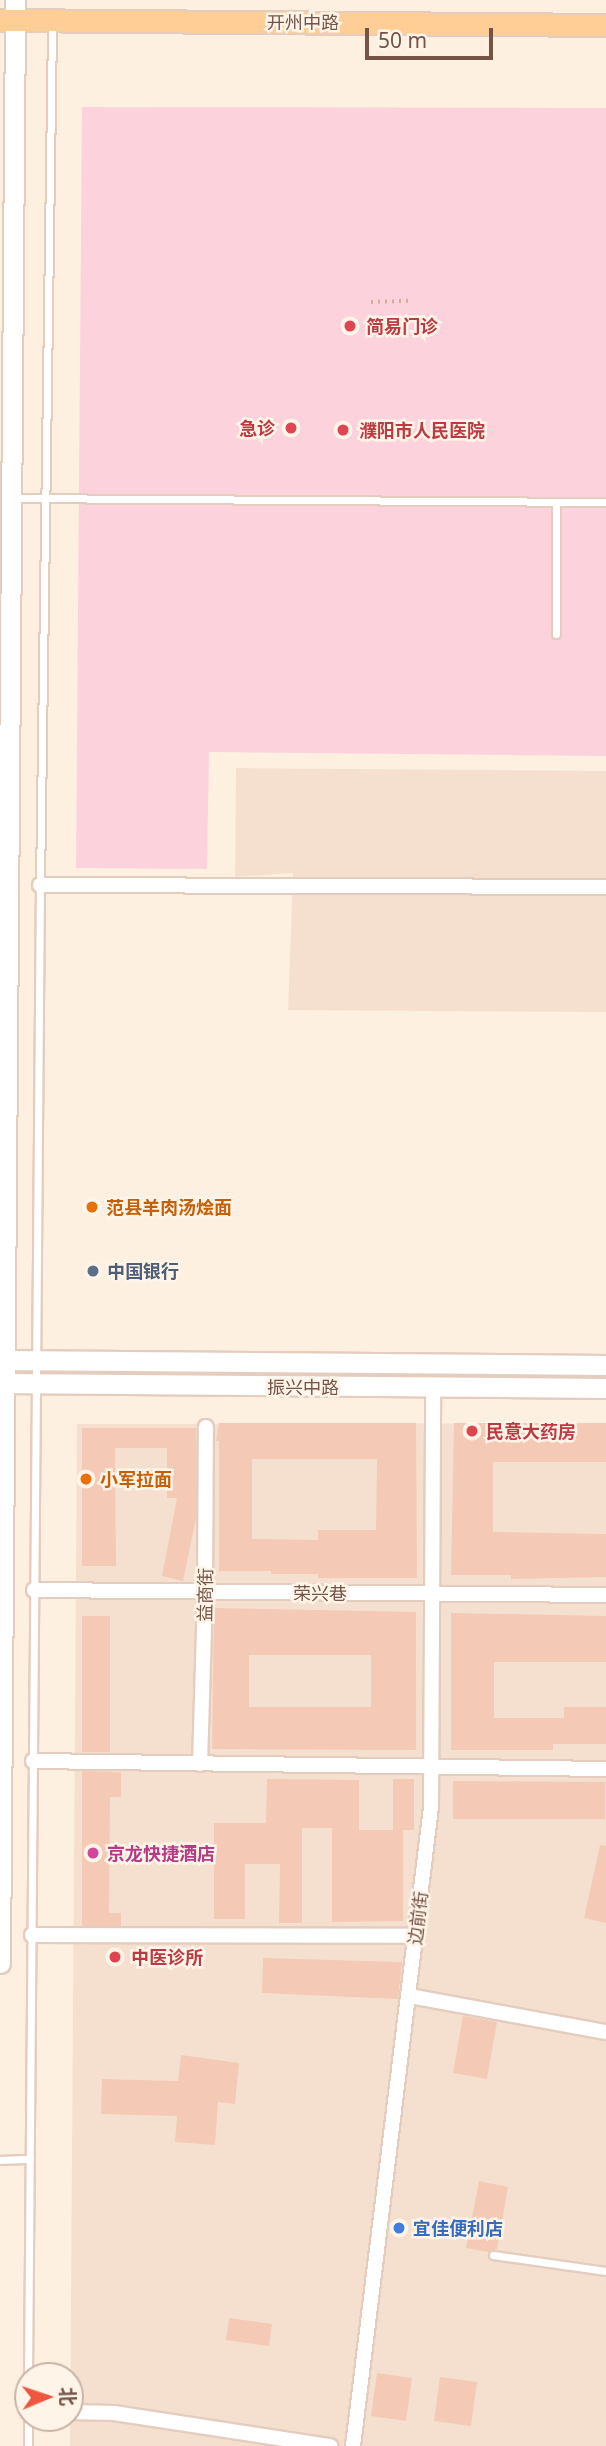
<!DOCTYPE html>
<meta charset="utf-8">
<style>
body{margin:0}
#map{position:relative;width:606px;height:2446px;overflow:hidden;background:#fdf0e1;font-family:"Noto Sans","Noto Sans SC",sans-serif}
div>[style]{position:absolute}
.residential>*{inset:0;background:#f5e0cf}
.medical>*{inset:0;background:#fcd3dc}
.building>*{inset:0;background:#f4cab7}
.path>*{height:3.5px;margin-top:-1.75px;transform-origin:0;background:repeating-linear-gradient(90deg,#d8ad9b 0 2px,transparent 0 7px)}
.roads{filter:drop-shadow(2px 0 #e4cdbf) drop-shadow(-2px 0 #e4cdbf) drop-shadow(0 2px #e4cdbf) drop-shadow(0 -2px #e4cdbf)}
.lane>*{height:7px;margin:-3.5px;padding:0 3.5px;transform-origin:3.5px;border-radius:3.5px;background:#fff}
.street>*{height:14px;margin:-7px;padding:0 7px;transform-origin:7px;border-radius:7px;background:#fff}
.secondary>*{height:19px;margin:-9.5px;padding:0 9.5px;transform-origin:9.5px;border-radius:9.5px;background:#fff}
.primary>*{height:21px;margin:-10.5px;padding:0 10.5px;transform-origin:10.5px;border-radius:10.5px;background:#ffce96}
.dots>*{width:19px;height:19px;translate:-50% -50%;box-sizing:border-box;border:4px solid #fff4e8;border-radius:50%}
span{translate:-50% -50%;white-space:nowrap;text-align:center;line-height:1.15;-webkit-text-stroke:5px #fff4e8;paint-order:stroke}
.street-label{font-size:18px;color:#755347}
.health-label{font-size:18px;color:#be3a42;font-weight:700}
.left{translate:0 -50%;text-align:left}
.right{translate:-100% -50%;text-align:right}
.food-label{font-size:18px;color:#c56008;font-weight:700}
.service-label{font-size:18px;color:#4e5e75;font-weight:700}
.hotel-label{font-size:18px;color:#b23c85;font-weight:700}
.shop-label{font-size:18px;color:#366cbe;font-weight:700}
.north{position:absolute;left:14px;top:2362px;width:70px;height:70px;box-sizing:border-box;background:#fff4e8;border:2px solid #c8b4a8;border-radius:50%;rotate:88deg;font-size:19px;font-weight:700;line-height:28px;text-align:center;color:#755347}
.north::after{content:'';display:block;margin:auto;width:24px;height:32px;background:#ed5740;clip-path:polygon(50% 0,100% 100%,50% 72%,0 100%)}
.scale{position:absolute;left:365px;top:28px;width:128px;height:32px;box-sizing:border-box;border:4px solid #755347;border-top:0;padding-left:9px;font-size:21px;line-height:24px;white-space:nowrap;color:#755347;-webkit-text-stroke:5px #fff4e8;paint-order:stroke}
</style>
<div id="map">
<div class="residential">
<div style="clip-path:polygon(236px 768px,606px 771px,606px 1012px,288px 1010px,293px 873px,235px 877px)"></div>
<div style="clip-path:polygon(606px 1423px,606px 2446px,70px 2446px,77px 1424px)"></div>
</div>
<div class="medical">
<div style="clip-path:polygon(82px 107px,606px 108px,606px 756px,209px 752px,207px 869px,76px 868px)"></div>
</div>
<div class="building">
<div style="clip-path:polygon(evenodd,219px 1423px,416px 1423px,417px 1578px,318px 1578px,318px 1574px,271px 1574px,271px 1571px,219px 1571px,219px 1441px,216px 1441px,219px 1423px,252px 1459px,377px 1459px,376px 1530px,318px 1530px,318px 1540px,252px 1539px,252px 1459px)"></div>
<div style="clip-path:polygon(454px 1423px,606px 1423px,606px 1462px,493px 1462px,493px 1532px,606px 1534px,606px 1577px,511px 1579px,511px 1575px,451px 1575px)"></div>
<div style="clip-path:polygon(82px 1428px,196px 1428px,196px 1518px,183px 1581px,162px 1576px,177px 1498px,167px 1498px,167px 1448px,115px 1448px,116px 1566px,82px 1566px)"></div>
<div style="clip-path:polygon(evenodd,214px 1608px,416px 1612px,416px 1750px,212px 1749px,214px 1608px,249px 1655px,371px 1655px,371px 1707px,249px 1707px,249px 1655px)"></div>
<div style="clip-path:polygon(451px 1613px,606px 1616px,606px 1662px,494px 1662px,494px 1718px,564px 1718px,564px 1707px,606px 1707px,606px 1744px,553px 1744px,553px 1750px,451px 1750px)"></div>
<div style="clip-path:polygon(82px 1616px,110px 1616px,110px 1752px,82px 1752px)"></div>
<div style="clip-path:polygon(82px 1771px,121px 1772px,121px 1797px,110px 1797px,109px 1913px,121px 1913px,121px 1926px,82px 1926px)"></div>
<div style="clip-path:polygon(267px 1779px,359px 1780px,359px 1830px,403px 1830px,403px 1921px,332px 1922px,332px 1828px,302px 1828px,302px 1923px,279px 1923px,280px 1864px,245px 1864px,245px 1919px,214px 1919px,214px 1823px,266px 1823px)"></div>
<div style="clip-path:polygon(393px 1779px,414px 1779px,414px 1830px,393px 1830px)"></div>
<div style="clip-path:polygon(453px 1781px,605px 1782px,605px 1819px,453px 1819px)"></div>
<div style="clip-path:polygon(600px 1845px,606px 1846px,606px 1923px,584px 1918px)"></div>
<div style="clip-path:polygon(263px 1958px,402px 1962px,398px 1999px,262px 1993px)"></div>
<div style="clip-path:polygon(463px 2016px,497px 2022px,487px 2079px,453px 2073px)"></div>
<div style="clip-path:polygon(181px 2055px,239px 2063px,235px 2104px,218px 2102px,215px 2145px,175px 2142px,177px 2116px,101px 2114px,102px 2079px,178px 2081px)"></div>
<div style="clip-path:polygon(479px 2181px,508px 2187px,497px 2249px,488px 2252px,466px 2248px)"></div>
<div style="clip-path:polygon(229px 2318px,272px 2324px,269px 2346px,226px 2340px)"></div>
<div style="clip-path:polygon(377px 2373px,412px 2378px,406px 2421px,371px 2416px)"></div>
<div style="clip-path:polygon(440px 2377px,477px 2382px,471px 2426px,434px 2421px)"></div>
</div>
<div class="path">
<div style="left:371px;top:302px;width:37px;rotate:-2deg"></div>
</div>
<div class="roads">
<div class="lane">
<div style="left:12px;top:498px;width:594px;rotate:0.39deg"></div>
<div style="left:556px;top:502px;width:132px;rotate:90deg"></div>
<div style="left:0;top:2160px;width:30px;rotate:-2deg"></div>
<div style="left:493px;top:2255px;width:114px;rotate:8.1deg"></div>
<div style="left:28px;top:2376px;width:1491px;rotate:-89.54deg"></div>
<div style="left:40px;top:885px;width:864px;rotate:-89.2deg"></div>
<div style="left:28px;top:2446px;width:61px;rotate:-90deg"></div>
</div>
<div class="street">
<div style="left:40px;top:885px;width:566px;rotate:0.2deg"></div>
<div style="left:34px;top:1590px;width:572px;rotate:0.5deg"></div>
<div style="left:33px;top:1761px;width:573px;rotate:0.8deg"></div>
<div style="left:200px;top:1764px;width:172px;rotate:-88.3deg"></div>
<div style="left:205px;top:1592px;width:165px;rotate:-89.7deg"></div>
<div style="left:32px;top:1935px;width:383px;rotate:0.1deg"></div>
<div style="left:409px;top:1996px;width:200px;rotate:10.4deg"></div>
<div style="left:70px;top:2412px;width:44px;rotate:1.3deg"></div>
<div style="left:114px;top:2413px;width:219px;rotate:8.7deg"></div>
<div style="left:353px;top:2446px;width:644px;rotate:-83.04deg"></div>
<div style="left:431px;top:1807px;width:419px;rotate:-89.7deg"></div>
</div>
<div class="secondary">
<div style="left:0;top:1360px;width:606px;rotate:0.47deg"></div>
<div style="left:0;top:1383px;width:606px;rotate:0.47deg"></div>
<div style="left:0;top:1963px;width:1963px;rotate:-89.56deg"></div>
</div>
<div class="primary">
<div style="left:0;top:20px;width:606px;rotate:0.47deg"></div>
</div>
</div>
<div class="dots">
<div style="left:350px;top:326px;background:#e0444e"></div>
<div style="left:291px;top:428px;background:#e0444e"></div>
<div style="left:343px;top:430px;background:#e0444e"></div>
<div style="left:92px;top:1207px;background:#e8710a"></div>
<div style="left:93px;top:1271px;background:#5c6f8a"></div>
<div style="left:472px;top:1431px;background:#e0444e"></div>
<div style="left:86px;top:1479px;background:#e8710a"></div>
<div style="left:93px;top:1853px;background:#d1479c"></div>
<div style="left:115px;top:1957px;background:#e0444e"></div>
<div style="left:399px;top:2228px;background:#3f7fe0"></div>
</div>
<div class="street-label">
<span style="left:303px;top:22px">开州中路</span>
<span style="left:303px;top:1387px">振兴中路</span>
<span style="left:320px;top:1593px">荣兴巷</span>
<span style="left:205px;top:1595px;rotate:-89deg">益商街</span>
<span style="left:418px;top:1918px;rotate:-83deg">边前街</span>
</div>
<div class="health-label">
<span class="left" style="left:366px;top:326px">简易门诊</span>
<span class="right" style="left:275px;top:428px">急诊</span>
<span class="left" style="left:359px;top:430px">濮阳市人民医院</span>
<span class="left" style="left:486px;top:1431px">民意大药房</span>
<span class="left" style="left:131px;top:1957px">中医诊所</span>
</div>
<div class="food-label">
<span class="left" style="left:106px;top:1207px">范县羊肉汤烩面</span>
<span class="left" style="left:100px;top:1479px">小军拉面</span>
</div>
<div class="service-label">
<span class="left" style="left:107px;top:1271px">中国银行</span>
</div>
<div class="hotel-label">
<span class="left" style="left:107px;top:1853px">京龙快捷酒店</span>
</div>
<div class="shop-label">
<span class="left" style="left:413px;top:2228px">宜佳便利店</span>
</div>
<div class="north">北</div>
<div class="scale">50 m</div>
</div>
